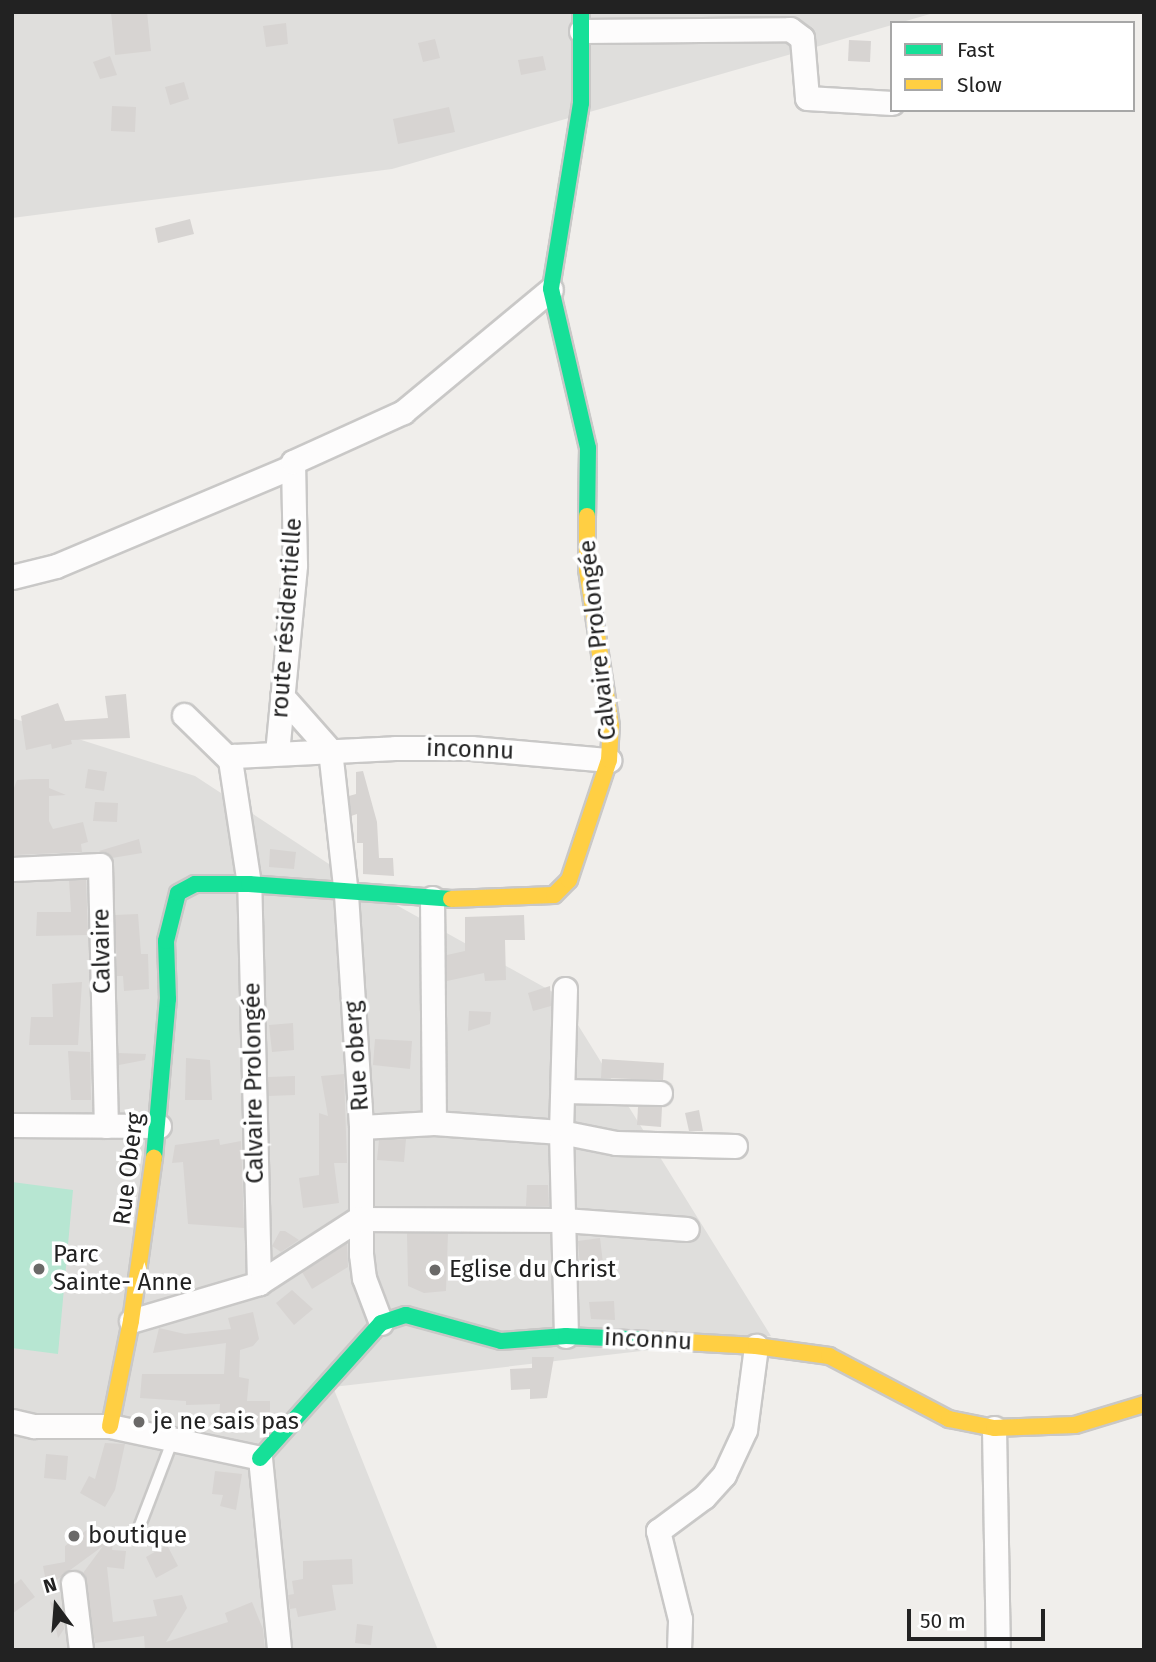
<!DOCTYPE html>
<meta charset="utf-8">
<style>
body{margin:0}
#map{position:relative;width:1156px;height:1662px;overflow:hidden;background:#f0eeeb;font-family:"Fira Sans",sans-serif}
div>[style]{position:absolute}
.residential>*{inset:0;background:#dfdedc}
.pitch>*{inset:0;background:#b7e6d2}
.building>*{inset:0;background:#d7d4d2}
.roads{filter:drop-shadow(2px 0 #c9c8c7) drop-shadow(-2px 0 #c9c8c7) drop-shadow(0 2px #c9c8c7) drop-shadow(0 -2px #c9c8c7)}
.lane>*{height:10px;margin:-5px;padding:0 5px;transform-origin:5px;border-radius:5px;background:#fdfcfc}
.street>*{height:23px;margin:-11.5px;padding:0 11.5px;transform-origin:11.5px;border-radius:11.5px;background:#fdfcfc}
.fast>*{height:16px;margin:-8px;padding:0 8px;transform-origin:8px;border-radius:8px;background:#16e098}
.slow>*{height:16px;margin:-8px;padding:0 8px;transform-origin:8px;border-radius:8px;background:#ffcf43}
.dots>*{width:19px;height:19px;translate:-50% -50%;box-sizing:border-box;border:4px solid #fff;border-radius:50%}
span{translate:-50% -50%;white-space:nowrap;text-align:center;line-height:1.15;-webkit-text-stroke:7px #fff;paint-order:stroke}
.street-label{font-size:24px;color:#222}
.poi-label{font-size:24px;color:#222}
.left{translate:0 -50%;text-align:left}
.frame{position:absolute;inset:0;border:14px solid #222;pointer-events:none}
.legend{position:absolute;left:890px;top:21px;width:245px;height:91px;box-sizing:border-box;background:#fff;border:2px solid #a7a7a7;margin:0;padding:9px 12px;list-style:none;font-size:21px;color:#222}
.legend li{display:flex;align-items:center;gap:14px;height:35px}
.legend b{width:35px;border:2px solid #a7a7a7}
.north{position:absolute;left:21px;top:1571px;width:70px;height:70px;-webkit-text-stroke:5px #fff;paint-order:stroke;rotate:344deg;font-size:19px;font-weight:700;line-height:28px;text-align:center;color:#222}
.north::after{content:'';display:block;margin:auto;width:24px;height:32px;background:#222;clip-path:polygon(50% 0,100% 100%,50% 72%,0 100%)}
.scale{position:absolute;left:907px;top:1609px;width:138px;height:32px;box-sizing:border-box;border:4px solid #222;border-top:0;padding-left:9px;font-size:21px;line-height:24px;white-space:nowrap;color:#222;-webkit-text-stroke:5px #fff;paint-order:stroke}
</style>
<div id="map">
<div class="residential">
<div style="clip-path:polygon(12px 12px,937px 12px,392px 169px,12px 218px)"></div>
<div style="clip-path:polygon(12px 718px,195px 776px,364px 887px,560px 996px,771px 1336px,333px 1387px,438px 1650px,12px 1650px)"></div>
</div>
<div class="pitch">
<div style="clip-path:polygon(12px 1182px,73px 1190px,58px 1354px,12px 1348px)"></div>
</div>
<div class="building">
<div style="clip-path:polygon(111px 12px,147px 12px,151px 51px,115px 55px)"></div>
<div style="clip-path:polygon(286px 23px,288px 44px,266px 47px,263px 26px)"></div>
<div style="clip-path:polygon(435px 39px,440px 58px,423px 62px,418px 43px)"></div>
<div style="clip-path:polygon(849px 40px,871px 41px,870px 62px,848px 61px)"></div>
<div style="clip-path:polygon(110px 56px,117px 75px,100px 79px,93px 62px)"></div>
<div style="clip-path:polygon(543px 56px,546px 70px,521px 75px,518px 60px)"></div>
<div style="clip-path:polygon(184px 82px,189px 99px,170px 105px,165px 87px)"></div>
<div style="clip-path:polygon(112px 106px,136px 107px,135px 132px,111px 131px)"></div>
<div style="clip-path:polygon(449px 107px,455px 132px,398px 144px,393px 119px)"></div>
<div style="clip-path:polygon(190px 219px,194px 234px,158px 243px,155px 228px)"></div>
<div style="clip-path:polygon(126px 694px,130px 738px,71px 740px,72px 744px,52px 749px,51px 744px,26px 750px,21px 716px,58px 703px,65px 721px,108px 718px,105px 696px)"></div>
<div style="clip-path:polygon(88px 769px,107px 772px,104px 791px,85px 788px)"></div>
<div style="clip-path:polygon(363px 771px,377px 822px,379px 858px,393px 858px,394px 876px,363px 874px,363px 843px,357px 843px,357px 814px,351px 816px,349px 796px,356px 794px,356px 772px)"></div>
<div style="clip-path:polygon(33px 779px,49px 779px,49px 788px,66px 795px,49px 796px,49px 821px,53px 829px,83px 822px,88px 842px,81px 844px,82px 852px,12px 855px,12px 793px,17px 780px)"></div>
<div style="clip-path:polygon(95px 802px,118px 803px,117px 822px,93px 821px)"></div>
<div style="clip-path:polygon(139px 839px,142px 853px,112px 858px,99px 851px)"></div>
<div style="clip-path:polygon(270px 849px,296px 852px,294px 869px,269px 867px)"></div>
<div style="clip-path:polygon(69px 880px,86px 880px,88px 935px,36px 936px,37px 912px,71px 912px)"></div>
<div style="clip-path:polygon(138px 914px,141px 954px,148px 954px,149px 989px,124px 991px,123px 976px,117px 976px,115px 915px)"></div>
<div style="clip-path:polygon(524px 915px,525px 940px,505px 940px,506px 980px,485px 981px,484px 973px,447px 981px,447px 955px,465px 951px,465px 917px)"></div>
<div style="clip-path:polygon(82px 982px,78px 1045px,29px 1045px,31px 1017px,53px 1017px,52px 984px)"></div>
<div style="clip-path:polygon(550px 986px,551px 1006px,533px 1011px,528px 993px)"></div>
<div style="clip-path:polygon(469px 1011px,491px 1012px,490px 1024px,468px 1031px)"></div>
<div style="clip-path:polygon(293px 1023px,294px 1050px,272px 1052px,269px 1025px)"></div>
<div style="clip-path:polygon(375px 1039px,412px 1041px,410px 1069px,373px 1065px)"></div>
<div style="clip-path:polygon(68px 1051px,90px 1052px,91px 1100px,71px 1100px)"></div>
<div style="clip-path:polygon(118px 1053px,146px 1054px,145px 1060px,119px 1065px)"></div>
<div style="clip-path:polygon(186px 1058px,210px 1060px,212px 1100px,185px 1100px)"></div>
<div style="clip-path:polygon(602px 1059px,664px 1063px,663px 1080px,601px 1078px)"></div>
<div style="clip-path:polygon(344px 1074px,347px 1163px,334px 1163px,339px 1203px,303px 1208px,299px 1178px,319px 1175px,319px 1113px,328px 1116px,321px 1076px)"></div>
<div style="clip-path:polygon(295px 1076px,295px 1095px,268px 1096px,268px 1077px)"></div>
<div style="clip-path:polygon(638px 1107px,662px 1107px,661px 1127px,637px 1125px)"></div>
<div style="clip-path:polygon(699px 1110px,703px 1131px,689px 1131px,685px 1113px)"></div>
<div style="clip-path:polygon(219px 1139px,220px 1145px,241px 1141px,244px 1228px,188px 1224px,183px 1162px,172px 1163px,175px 1145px)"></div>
<div style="clip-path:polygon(406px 1139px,404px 1162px,377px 1160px,379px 1140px)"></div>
<div style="clip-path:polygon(527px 1185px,548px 1185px,549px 1206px,526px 1206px)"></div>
<div style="clip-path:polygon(280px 1231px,285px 1231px,299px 1240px,281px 1252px,272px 1246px)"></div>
<div style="clip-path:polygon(407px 1233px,448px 1233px,446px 1291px,424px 1293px,408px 1286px)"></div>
<div style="clip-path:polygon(600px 1238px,603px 1263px,580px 1266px,578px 1241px)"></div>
<div style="clip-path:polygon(347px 1243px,348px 1267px,312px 1289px,302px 1272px)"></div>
<div style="clip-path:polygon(292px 1290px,313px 1309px,294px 1325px,276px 1303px)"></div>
<div style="clip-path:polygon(614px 1301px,615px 1320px,591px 1319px,589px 1302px)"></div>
<div style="clip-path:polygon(253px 1312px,259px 1339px,253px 1346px,240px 1350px,239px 1377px,249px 1379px,247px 1401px,270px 1401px,270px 1419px,265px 1425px,232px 1427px,231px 1417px,219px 1418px,220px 1404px,186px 1405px,186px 1401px,140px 1398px,142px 1374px,224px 1374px,226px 1343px,153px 1353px,159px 1328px,185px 1334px,231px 1329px,228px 1318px)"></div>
<div style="clip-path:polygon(532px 1357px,554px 1357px,547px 1398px,530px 1399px,530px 1389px,511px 1390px,510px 1369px,532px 1368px)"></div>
<div style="clip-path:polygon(105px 1443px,125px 1444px,115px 1490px,105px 1507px,80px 1493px,89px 1476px,95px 1479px)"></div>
<div style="clip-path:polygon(46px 1454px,68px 1456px,66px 1480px,44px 1478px)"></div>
<div style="clip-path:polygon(215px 1471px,242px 1474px,236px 1510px,220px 1506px,223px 1495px,212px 1494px)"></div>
<div style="clip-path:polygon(88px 1529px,88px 1541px,105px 1544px,115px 1530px,112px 1550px,126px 1551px,124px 1569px,107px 1567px,113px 1622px,157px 1616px,153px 1600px,182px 1595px,187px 1608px,166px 1642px,228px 1622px,225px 1613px,252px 1602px,263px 1629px,265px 1650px,145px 1650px,144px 1636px,95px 1643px,83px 1573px,103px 1546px,47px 1587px,43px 1566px,65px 1562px,65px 1546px)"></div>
<div style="clip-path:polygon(167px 1545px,178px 1566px,156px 1578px,146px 1557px)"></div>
<div style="clip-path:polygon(352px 1559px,353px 1584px,332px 1585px,336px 1610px,298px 1617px,296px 1608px,290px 1609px,288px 1595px,294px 1594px,292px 1581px,303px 1579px,303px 1561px)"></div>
<div style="clip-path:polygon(21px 1579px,35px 1597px,12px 1614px,12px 1586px)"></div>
<div style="clip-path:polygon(50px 1601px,62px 1610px,64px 1629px,58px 1638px)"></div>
<div style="clip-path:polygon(357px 1624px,373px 1626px,371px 1645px,355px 1643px)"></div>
</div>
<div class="roads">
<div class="lane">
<div style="left:137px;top:1533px;width:101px;rotate:-69deg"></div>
</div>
<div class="street">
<div style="left:581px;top:31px;width:209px;rotate:-0.5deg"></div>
<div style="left:790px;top:29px;width:15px;rotate:37deg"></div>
<div style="left:802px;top:38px;width:60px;rotate:85.2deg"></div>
<div style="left:807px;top:98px;width:85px;rotate:3.4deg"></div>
<div style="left:12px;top:577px;width:45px;rotate:-14deg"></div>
<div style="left:56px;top:566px;width:255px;rotate:-22.8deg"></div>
<div style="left:282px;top:696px;width:72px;rotate:48.4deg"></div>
<div style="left:330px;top:750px;width:145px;rotate:83.7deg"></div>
<div style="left:346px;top:894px;width:233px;rotate:86.3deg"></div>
<div style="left:361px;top:1127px;width:127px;rotate:90deg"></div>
<div style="left:361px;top:1254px;width:24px;rotate:83deg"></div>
<div style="left:364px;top:1278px;width:48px;rotate:69.3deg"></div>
<div style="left:184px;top:715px;width:64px;rotate:44.4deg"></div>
<div style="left:277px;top:753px;width:189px;rotate:-84.5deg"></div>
<div style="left:295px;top:565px;width:103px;rotate:-91.1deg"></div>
<div style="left:293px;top:462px;width:121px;rotate:-24.4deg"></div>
<div style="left:403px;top:412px;width:192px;rotate:-39.7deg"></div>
<div style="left:12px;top:869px;width:88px;rotate:-2.6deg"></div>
<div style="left:100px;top:865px;width:261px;rotate:88.7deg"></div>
<div style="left:432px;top:898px;width:225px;rotate:89.5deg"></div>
<div style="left:434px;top:1123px;width:127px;rotate:4.1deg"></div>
<div style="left:561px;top:1132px;width:56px;rotate:11.3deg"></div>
<div style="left:616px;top:1143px;width:119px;rotate:1.4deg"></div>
<div style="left:565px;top:989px;width:143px;rotate:91.6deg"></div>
<div style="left:561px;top:1132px;width:204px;rotate:88.6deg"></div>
<div style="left:563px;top:1091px;width:97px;rotate:1.2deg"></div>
<div style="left:12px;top:1125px;width:147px;rotate:0.4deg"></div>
<div style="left:361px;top:1127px;width:73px;rotate:-3.1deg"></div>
<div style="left:259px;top:1283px;width:399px;rotate:-91.4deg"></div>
<div style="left:249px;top:884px;width:125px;rotate:-98.7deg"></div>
<div style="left:230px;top:760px;width:6px;rotate:-45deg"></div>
<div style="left:234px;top:756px;width:161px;rotate:-2.8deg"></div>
<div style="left:395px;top:748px;width:76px"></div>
<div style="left:471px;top:748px;width:139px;rotate:5deg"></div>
<div style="left:131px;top:1321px;width:134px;rotate:-16.5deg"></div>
<div style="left:259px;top:1283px;width:118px;rotate:-32.9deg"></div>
<div style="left:358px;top:1219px;width:206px;rotate:0.3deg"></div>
<div style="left:564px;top:1220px;width:123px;rotate:4.2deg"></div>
<div style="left:12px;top:1421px;width:23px;rotate:13deg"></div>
<div style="left:34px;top:1426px;width:76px"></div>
<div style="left:110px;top:1426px;width:153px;rotate:12deg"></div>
<div style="left:260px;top:1458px;width:193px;rotate:84.3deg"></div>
<div style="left:994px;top:1428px;width:222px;rotate:89deg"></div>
<div style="left:73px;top:1583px;width:67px;rotate:83.2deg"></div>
<div style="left:679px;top:1650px;width:31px;rotate:-88deg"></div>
<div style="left:680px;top:1619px;width:91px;rotate:-104deg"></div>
<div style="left:658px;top:1531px;width:57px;rotate:-36.5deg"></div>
<div style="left:704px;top:1497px;width:30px;rotate:-48deg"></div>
<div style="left:724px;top:1475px;width:50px;rotate:-65deg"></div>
<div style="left:745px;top:1430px;width:85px;rotate:-82.5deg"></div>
</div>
<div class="fast">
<div style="left:581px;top:12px;width:91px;rotate:90deg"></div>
<div style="left:581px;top:103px;width:188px;rotate:99.2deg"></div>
<div style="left:551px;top:289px;width:163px;rotate:76.9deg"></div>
<div style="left:588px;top:448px;width:68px;rotate:90.8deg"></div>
<div style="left:154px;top:1158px;width:160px;rotate:-85deg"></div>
<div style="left:168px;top:999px;width:58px;rotate:-92deg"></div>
<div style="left:166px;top:941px;width:49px;rotate:-76deg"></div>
<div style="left:178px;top:893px;width:19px;rotate:-28deg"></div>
<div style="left:195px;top:884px;width:54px"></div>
<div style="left:249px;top:884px;width:203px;rotate:4.2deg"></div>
<div style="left:260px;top:1458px;width:181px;rotate:-48.1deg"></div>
<div style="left:381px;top:1323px;width:26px;rotate:-18deg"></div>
<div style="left:406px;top:1315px;width:98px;rotate:15.3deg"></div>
<div style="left:501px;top:1341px;width:65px;rotate:-4.4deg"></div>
<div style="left:566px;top:1336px;width:83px;rotate:2.8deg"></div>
</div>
<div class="slow">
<div style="left:451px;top:899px;width:103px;rotate:-2.2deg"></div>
<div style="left:554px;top:895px;width:21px;rotate:-45deg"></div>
<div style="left:569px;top:880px;width:126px;rotate:-71.6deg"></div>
<div style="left:609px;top:760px;width:34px;rotate:-87deg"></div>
<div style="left:611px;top:726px;width:158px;rotate:-98.7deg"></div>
<div style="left:587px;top:570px;width:54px;rotate:-90deg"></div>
<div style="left:649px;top:1340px;width:107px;rotate:3.2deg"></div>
<div style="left:756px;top:1346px;width:74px;rotate:7.8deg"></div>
<div style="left:829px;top:1356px;width:136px;rotate:27.7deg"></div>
<div style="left:949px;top:1419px;width:46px;rotate:11.3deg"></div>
<div style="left:994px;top:1428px;width:81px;rotate:-2.1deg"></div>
<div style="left:1075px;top:1425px;width:72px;rotate:-16.9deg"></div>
<div style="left:110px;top:1426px;width:107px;rotate:-78.7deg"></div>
<div style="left:131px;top:1321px;width:165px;rotate:-82deg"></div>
</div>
</div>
<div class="dots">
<div style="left:39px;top:1269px;background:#6a6968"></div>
<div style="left:435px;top:1270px;background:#6a6968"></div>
<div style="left:139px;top:1422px;background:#6a6968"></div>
<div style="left:74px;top:1536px;background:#6a6968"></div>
</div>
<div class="street-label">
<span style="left:287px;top:618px;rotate:-86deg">route résidentielle</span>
<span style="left:598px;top:640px;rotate:-96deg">Calvaire Prolongée</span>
<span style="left:470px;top:750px;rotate:2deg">inconnu</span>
<span style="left:102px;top:951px;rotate:-91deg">Calvaire</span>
<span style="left:357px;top:1056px;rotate:-94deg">Rue oberg</span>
<span style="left:254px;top:1083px;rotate:-91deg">Calvaire Prolongée</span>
<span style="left:129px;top:1169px;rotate:-83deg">Rue Oberg</span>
<span style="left:648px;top:1340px;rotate:3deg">inconnu</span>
</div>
<div class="poi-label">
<span class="left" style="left:53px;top:1269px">Parc<br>Sainte- Anne</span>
<span class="left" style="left:449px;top:1270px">Eglise du Christ</span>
<span class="left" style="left:153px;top:1422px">je ne sais pas</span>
<span class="left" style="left:88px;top:1536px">boutique</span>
</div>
<div class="frame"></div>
<ul class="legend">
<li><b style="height:9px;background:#16e098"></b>Fast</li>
<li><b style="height:9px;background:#ffcf43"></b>Slow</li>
</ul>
<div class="north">N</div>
<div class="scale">50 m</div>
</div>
